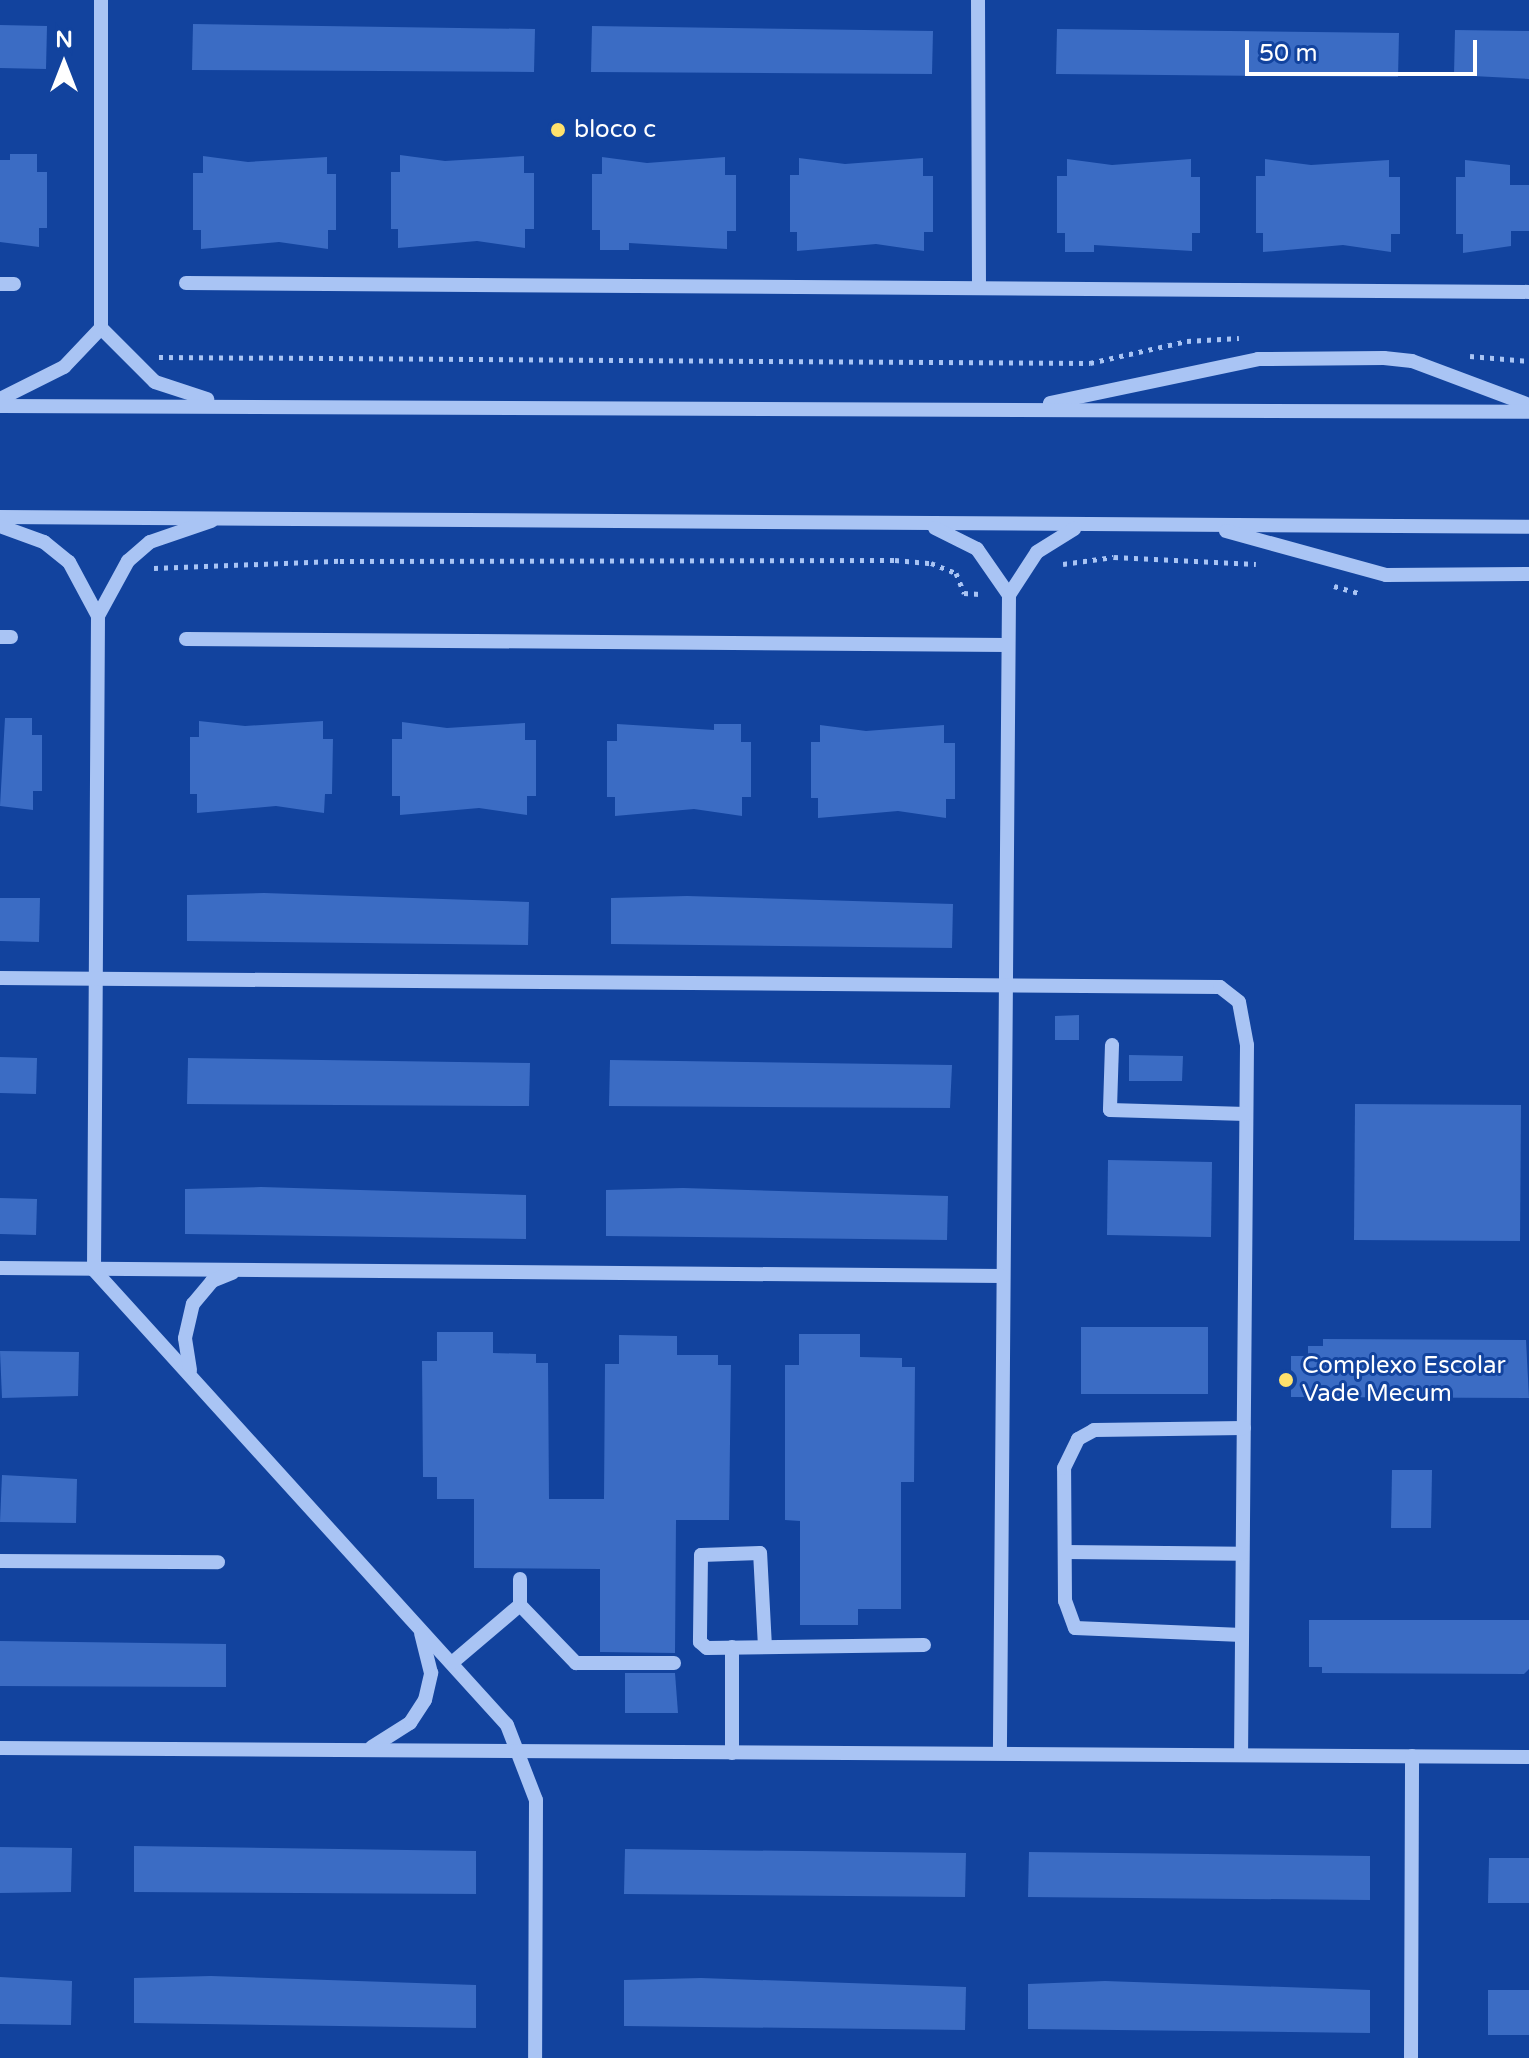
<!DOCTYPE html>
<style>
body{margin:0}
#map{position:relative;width:1529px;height:2058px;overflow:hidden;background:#12439e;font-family:"Varela Round",sans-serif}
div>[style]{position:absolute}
.building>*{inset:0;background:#3b6cc4}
.path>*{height:5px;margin-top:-2.5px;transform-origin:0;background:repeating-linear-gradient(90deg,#a9c4f4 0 4px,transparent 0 10px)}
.minor>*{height:14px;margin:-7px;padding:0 7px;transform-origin:7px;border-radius:7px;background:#a9c4f4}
.dots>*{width:22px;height:22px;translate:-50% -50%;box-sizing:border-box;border:4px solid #12439e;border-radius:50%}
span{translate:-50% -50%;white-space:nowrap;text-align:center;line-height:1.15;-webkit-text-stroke:6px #12439e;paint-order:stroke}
.poi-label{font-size:24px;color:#fff}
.left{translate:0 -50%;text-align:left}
.north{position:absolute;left:24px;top:24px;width:80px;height:80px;-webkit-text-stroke:6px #12439e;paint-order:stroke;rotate:0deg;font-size:22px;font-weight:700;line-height:32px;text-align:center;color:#fff}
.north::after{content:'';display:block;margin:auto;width:28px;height:36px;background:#fff;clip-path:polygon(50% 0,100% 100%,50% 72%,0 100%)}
.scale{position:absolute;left:1245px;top:40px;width:232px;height:36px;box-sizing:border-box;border:4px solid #fff;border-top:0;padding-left:10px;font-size:24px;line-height:28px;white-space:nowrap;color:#fff;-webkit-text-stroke:6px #12439e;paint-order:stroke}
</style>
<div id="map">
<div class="building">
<div style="clip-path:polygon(193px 24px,535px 29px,534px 72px,192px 70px)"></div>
<div style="clip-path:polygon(0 25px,47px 26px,46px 69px,0 68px)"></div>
<div style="clip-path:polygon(592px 26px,933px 31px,932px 74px,591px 72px)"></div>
<div style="clip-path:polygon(1057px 29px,1399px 33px,1398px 77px,1056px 74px)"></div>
<div style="clip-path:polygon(1455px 30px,1529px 31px,1529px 79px,1454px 75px)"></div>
<div style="clip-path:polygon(10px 154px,37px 154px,37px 172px,47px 172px,47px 228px,39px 228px,39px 247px,0 242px,0 160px,10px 160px)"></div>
<div style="clip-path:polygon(400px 155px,445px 161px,524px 156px,524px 173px,534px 173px,534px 229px,525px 229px,525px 248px,477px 241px,398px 248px,398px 229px,391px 229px,391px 172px,400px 172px)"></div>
<div style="clip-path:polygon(203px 156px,248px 162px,327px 157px,327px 174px,336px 174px,336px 230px,328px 230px,328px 249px,279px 242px,201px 249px,201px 230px,193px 230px,193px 173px,203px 173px)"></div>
<div style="clip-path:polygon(602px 157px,647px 163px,725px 157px,725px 175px,736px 175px,736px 231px,727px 231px,727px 249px,629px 243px,629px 250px,600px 250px,600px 230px,592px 230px,592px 174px,602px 174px)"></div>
<div style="clip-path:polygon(799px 158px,845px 164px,923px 158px,923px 176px,933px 176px,933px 232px,924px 232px,924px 251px,876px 244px,797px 251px,797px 232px,790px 232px,790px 175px,799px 175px)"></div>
<div style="clip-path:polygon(1067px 159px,1112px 165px,1191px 159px,1191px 177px,1200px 177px,1200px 233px,1192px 233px,1192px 251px,1094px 245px,1094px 252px,1065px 252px,1065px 233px,1057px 233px,1057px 176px,1067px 176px)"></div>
<div style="clip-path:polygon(1265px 159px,1311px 165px,1389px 160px,1389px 177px,1400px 177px,1400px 234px,1391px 234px,1391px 252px,1343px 245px,1263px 252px,1263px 233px,1256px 233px,1256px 176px,1265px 176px)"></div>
<div style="clip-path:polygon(1465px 160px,1510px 165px,1510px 185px,1529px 185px,1529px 231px,1511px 231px,1511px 246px,1463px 253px,1463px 234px,1456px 234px,1456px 177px,1465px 177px)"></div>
<div style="clip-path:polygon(5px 718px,32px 718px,32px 735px,42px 735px,42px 791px,33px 791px,33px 810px,0 806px)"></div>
<div style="clip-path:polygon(199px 721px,245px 726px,323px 721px,323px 739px,333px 739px,332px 794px,325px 794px,324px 813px,276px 806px,197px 813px,197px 794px,190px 794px,190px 737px,199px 737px)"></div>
<div style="clip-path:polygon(402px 722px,447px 728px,525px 723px,525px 740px,536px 740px,536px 796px,527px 796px,527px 815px,479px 808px,400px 815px,400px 796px,392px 796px,392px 739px,402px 739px)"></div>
<div style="clip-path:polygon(617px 724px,714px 730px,714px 724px,741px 724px,741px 742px,751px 742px,751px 797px,742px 797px,742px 816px,694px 809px,615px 816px,615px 797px,607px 797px,607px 741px,617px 741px)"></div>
<div style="clip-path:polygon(820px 725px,866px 731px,944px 725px,944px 743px,955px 743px,955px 799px,946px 799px,946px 818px,898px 811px,818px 818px,818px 798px,811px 798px,811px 742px,820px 742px)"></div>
<div style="clip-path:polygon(264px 893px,529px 902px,528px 945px,187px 941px,187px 895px)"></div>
<div style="clip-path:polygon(687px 896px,953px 904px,952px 948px,611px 944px,611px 898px)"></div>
<div style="clip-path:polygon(0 898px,40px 898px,39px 942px,0 941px)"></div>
<div style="clip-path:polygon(1079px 1015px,1079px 1040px,1055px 1040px,1055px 1016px)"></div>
<div style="clip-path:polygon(1129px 1055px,1183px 1056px,1182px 1081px,1129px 1081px)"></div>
<div style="clip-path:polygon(0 1057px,37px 1058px,36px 1094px,0 1093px)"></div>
<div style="clip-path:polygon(188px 1058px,530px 1063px,529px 1106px,187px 1104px)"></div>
<div style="clip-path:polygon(610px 1060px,952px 1065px,950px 1108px,609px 1106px)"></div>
<div style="clip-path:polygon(1355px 1104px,1521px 1105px,1520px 1241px,1354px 1240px)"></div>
<div style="clip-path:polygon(1108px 1160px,1212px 1162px,1211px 1237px,1107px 1235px)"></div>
<div style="clip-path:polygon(261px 1187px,526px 1195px,526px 1239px,185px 1234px,185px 1189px)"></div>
<div style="clip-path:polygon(683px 1188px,948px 1196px,947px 1240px,606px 1236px,606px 1190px)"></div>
<div style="clip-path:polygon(0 1198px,37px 1199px,36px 1235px,0 1234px)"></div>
<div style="clip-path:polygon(1081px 1327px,1208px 1327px,1208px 1394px,1081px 1394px)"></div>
<div style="clip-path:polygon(437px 1332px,493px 1332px,493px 1353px,536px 1354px,536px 1363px,548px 1363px,549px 1499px,604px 1499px,605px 1364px,619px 1364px,619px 1335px,677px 1336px,677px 1355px,718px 1355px,718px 1365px,731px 1365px,729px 1520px,676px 1520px,675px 1653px,600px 1652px,600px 1569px,474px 1568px,474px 1499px,437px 1499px,437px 1477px,423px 1477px,422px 1361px,437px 1361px)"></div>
<div style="clip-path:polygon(799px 1334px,860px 1334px,860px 1357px,902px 1358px,902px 1367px,915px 1367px,914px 1482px,901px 1482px,901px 1609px,858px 1609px,858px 1625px,800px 1625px,800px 1521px,785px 1520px,785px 1365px,799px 1365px)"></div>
<div style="clip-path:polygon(1323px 1339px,1526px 1340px,1529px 1398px,1291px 1397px,1291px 1356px,1308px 1356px,1308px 1346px,1323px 1346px)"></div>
<div style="clip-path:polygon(0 1351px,79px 1352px,78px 1396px,2px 1398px)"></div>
<div style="clip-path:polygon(1392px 1470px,1432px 1470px,1431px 1528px,1391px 1528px)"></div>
<div style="clip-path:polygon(2px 1475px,77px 1479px,76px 1523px,0 1522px)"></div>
<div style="clip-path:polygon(1309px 1620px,1529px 1620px,1529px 1669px,1524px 1674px,1322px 1673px,1322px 1667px,1309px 1667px)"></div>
<div style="clip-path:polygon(0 1641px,226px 1644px,226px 1687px,0 1686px)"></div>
<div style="clip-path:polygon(625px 1673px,675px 1673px,678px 1713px,625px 1713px)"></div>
<div style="clip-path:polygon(134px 1846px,476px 1851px,476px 1894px,134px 1892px)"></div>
<div style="clip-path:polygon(0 1847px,72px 1848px,71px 1892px,0 1893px)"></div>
<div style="clip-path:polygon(625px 1849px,966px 1853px,965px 1897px,624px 1894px)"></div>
<div style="clip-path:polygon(1029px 1852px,1370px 1856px,1370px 1900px,1028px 1897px)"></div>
<div style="clip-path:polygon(1489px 1858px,1529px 1858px,1529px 1903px,1488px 1903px)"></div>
<div style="clip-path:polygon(211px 1976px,476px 1985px,476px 2028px,134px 2023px,134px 1978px)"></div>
<div style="clip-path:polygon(0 1977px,72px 1981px,71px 2025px,0 2024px)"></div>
<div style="clip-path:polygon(701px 1978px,966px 1987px,965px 2030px,624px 2026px,624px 1980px)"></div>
<div style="clip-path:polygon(1105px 1981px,1370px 1990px,1370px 2033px,1028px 2029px,1028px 1984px)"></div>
<div style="clip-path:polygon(1488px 1990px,1529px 1990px,1529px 2035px,1488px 2035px)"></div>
</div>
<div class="path">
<div style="left:1470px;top:356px;width:59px;rotate:4.8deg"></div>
<div style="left:159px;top:357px;width:931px;rotate:0.37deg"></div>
<div style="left:1090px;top:363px;width:99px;rotate:-12.8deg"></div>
<div style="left:1187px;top:341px;width:52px;rotate:-3.3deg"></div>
<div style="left:1063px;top:564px;width:51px;rotate:-7.8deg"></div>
<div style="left:1114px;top:557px;width:142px;rotate:2.8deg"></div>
<div style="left:154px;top:568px;width:186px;rotate:-2.2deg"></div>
<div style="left:340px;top:561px;width:555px;rotate:-0.1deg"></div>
<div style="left:895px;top:560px;width:36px;rotate:5deg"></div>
<div style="left:931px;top:563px;width:27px;rotate:22deg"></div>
<div style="left:956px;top:573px;width:22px;rotate:68deg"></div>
<div style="left:964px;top:593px;width:16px;rotate:4deg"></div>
<div style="left:1334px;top:586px;width:26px;rotate:16deg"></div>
</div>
<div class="minor">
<div style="left:101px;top:0;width:328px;rotate:90deg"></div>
<div style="left:101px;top:328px;width:76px;rotate:45deg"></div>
<div style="left:155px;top:382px;width:55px;rotate:18.1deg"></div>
<div style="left:978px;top:0;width:287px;rotate:89.8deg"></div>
<div style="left:186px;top:283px;width:1343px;rotate:0.38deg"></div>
<div style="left:0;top:284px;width:14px"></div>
<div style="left:0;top:399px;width:72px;rotate:-26.6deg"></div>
<div style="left:64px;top:367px;width:54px;rotate:-46.5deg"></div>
<div style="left:1050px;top:403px;width:213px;rotate:-11.9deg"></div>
<div style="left:1258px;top:359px;width:126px;rotate:-0.5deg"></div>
<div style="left:1384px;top:358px;width:28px;rotate:6deg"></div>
<div style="left:1412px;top:361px;width:125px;rotate:20.6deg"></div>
<div style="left:0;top:406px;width:1529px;rotate:0.22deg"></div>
<div style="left:0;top:517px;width:1529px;rotate:0.37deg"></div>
<div style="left:0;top:526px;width:47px;rotate:20deg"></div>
<div style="left:44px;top:542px;width:32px;rotate:39deg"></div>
<div style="left:69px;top:562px;width:61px;rotate:61.8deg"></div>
<div style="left:98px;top:616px;width:654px;rotate:90.35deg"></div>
<div style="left:94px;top:1270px;width:614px;rotate:47.77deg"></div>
<div style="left:507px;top:1725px;width:80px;rotate:68.9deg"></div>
<div style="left:536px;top:1800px;width:258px;rotate:90.2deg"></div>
<div style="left:935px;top:528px;width:47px;rotate:26.6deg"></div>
<div style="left:977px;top:549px;width:56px;rotate:55.2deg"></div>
<div style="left:1009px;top:595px;width:1158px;rotate:90.45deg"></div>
<div style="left:1226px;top:531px;width:166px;rotate:15.4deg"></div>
<div style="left:1386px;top:575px;width:143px;rotate:-0.4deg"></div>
<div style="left:1009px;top:595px;width:51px;rotate:-56.9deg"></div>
<div style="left:1037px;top:552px;width:44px;rotate:-31.9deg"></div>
<div style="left:98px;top:616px;width:63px;rotate:-61.4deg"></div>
<div style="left:128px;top:561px;width:29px;rotate:-41deg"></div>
<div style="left:150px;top:542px;width:65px;rotate:-19deg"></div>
<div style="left:0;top:637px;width:11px"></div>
<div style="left:186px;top:639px;width:822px;rotate:0.42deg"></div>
<div style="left:0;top:978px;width:1220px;rotate:0.42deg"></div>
<div style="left:1220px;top:987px;width:24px;rotate:38deg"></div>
<div style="left:1239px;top:1002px;width:44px;rotate:79.5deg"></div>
<div style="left:1247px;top:1045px;width:709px;rotate:90.48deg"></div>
<div style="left:1112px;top:1045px;width:65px;rotate:91.8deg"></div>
<div style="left:1110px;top:1110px;width:136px;rotate:1.7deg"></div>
<div style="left:0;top:1268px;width:1003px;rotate:0.46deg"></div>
<div style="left:190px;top:1370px;width:32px;rotate:-99deg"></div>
<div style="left:185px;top:1338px;width:35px;rotate:-77deg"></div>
<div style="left:193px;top:1304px;width:30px;rotate:-50deg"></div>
<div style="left:212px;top:1281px;width:22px;rotate:-22deg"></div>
<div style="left:1065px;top:1552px;width:177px;rotate:0.6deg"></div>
<div style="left:0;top:1561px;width:218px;rotate:0.3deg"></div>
<div style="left:520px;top:1579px;width:26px;rotate:90deg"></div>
<div style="left:520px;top:1605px;width:81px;rotate:46deg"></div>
<div style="left:576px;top:1663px;width:98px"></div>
<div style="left:1242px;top:1635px;width:167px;rotate:-177.6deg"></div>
<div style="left:1075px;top:1628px;width:29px;rotate:-110deg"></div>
<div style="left:1065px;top:1601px;width:133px;rotate:-90.4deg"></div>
<div style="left:1064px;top:1468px;width:32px;rotate:-64deg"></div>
<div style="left:1078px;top:1439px;width:18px;rotate:-29deg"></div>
<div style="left:1094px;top:1430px;width:150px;rotate:-0.8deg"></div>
<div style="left:732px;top:1647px;width:106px;rotate:90deg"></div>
<div style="left:765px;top:1647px;width:94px;rotate:-93deg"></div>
<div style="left:760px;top:1553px;width:59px;rotate:178.1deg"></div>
<div style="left:701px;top:1555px;width:87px;rotate:90.7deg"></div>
<div style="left:700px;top:1642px;width:9px;rotate:41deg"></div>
<div style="left:707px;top:1648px;width:217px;rotate:-0.8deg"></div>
<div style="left:453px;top:1662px;width:88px;rotate:-40.4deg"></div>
<div style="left:372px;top:1747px;width:45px;rotate:-32.3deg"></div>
<div style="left:410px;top:1723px;width:27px;rotate:-57deg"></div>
<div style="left:425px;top:1700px;width:28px;rotate:-77deg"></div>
<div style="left:431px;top:1673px;width:41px;rotate:-104deg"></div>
<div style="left:0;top:1748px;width:1529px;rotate:0.34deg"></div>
<div style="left:1411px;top:2058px;width:302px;rotate:-89.8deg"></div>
</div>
<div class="dots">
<div style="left:558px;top:130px;background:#ffe16c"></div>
<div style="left:1286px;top:1380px;background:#ffe16c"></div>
</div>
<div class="poi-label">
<span class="left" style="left:574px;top:130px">bloco c</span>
<span class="left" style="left:1302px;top:1380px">Complexo Escolar<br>Vade Mecum</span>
</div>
<div class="north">N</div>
<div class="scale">50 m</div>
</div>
